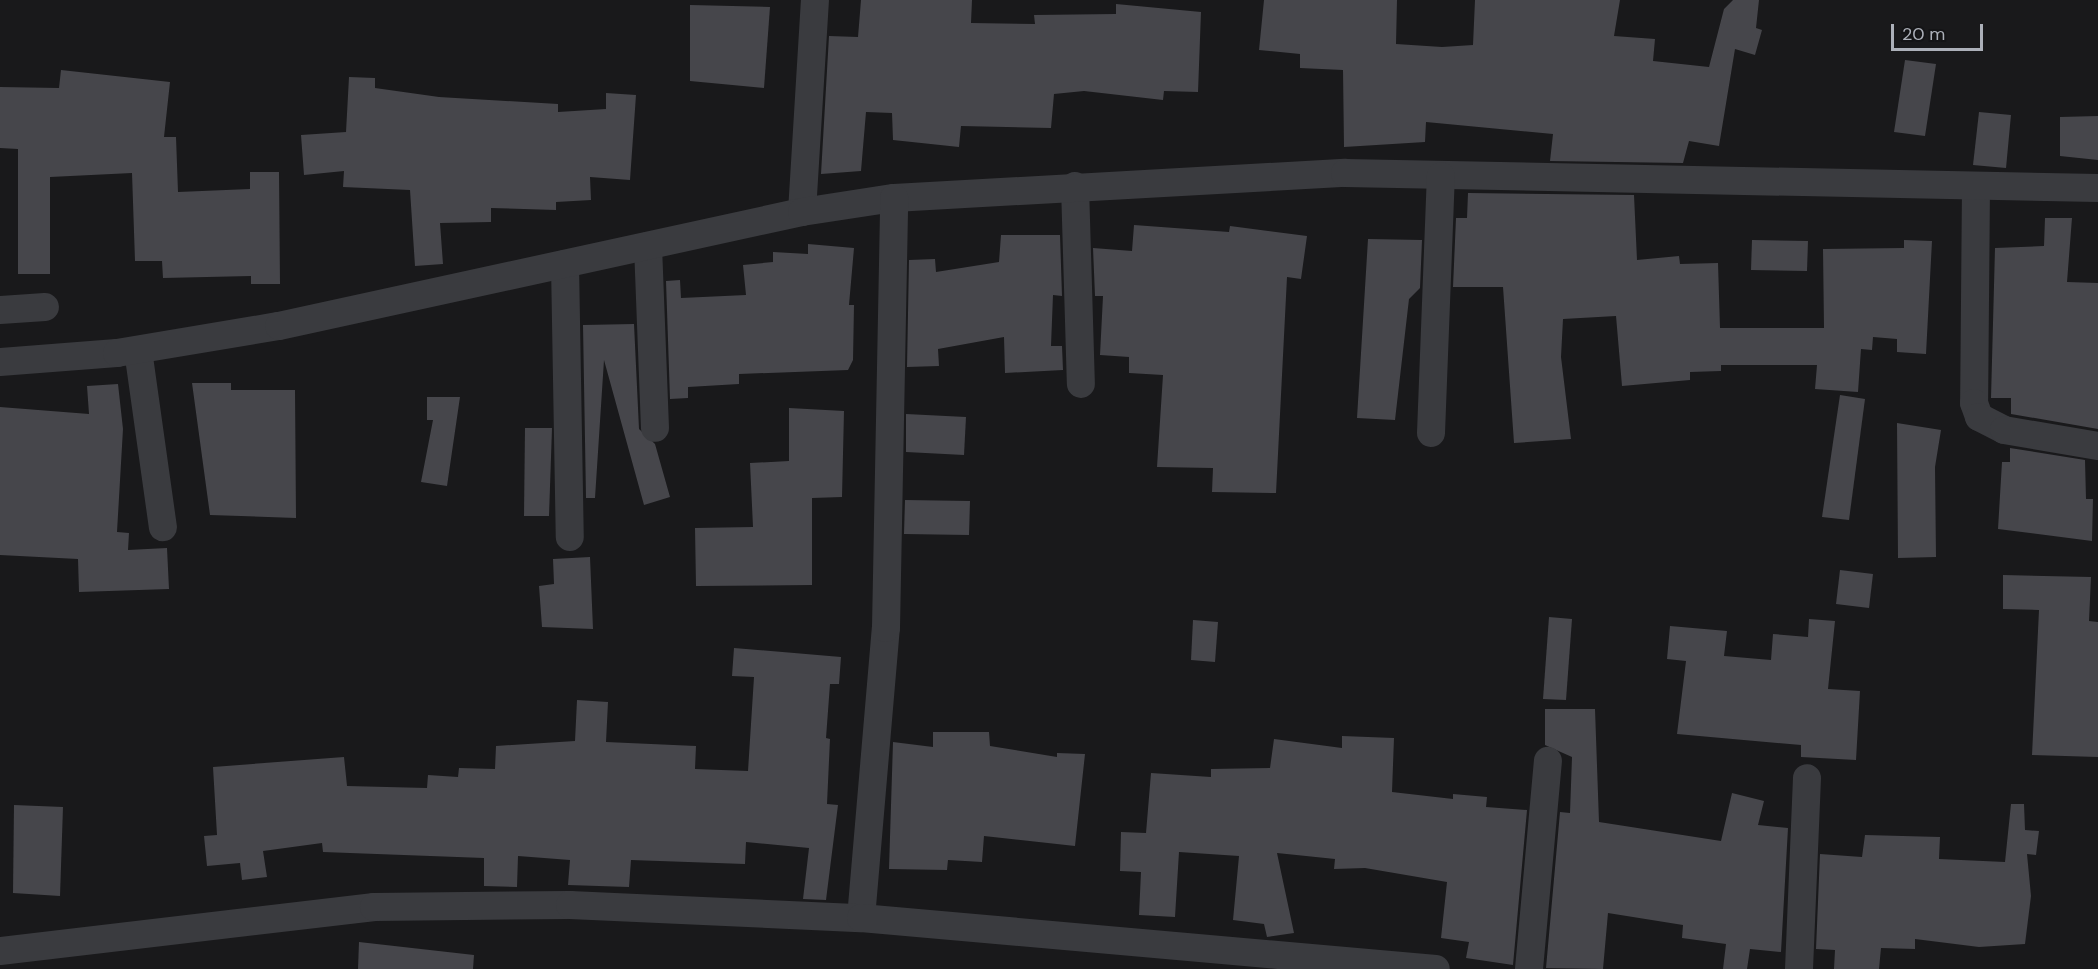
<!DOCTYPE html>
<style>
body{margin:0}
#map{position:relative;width:2098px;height:969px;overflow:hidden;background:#19191b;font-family:"DM Sans",sans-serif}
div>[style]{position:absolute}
.building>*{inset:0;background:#46464b}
.minor>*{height:28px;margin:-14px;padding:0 14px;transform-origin:14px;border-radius:14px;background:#3a3b3f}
span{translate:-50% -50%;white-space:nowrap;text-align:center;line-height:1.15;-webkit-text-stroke:4.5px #141416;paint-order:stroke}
.scale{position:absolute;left:1891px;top:24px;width:92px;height:27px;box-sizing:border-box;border:3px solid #acb0b9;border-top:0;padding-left:8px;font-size:18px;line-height:21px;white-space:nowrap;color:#acb0b9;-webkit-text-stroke:4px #141416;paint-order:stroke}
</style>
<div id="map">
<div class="building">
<div style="clip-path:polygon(861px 0,972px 0,971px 23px,1035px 24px,1034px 15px,1116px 14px,1116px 4px,1201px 12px,1198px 92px,1164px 91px,1163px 100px,1084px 91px,1054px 94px,1051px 128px,961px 126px,959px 147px,893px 140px,892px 113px,866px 112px,861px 171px,821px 174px,829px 36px,858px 37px)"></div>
<div style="clip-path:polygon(1264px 0,1397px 0,1396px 44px,1442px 47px,1473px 45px,1475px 0,1620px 0,1614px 36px,1655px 39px,1653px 61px,1709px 67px,1724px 9px,1733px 0,1759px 0,1756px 28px,1762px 30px,1755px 55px,1735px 49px,1719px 146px,1689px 141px,1683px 163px,1550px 161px,1553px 134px,1426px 122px,1425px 142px,1344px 147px,1343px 70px,1300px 68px,1300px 54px,1259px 50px)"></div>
<div style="clip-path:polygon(690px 5px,770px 7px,764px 88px,690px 81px)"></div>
<div style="clip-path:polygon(1905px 60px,1936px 64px,1925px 136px,1894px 132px)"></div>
<div style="clip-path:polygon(61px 70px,170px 82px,164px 137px,176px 137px,178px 192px,250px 189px,250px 172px,279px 172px,280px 284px,251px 284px,251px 276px,163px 278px,162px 261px,135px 261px,132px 173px,50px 177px,50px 274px,18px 274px,18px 149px,0 148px,0 87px,59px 88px)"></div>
<div style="clip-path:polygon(349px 77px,375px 78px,375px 88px,439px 97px,558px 104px,558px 112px,606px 109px,606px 93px,636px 95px,630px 180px,590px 177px,591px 200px,556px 202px,556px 210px,491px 208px,491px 222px,440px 223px,443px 264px,415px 266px,410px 190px,343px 187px,344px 171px,304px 175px,301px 135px,346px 132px)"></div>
<div style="clip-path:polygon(1979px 112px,2011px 115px,2006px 168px,1973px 165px)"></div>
<div style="clip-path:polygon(2098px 116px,2098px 160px,2060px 156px,2060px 117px)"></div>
<div style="clip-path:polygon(1468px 193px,1634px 195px,1637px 260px,1679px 256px,1680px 264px,1718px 263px,1720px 328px,1824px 328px,1823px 249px,1904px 248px,1904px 240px,1932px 241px,1926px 354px,1897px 352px,1897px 339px,1873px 337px,1872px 350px,1861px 349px,1858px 392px,1815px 389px,1817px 365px,1721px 365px,1721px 371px,1690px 372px,1690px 380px,1622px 386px,1616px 316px,1563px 319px,1561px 357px,1571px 439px,1514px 443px,1503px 287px,1453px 287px,1456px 218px,1467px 218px)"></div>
<div style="clip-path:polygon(2045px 218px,2072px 218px,2067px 282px,2098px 283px,2098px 429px,2011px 414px,2011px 398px,1991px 398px,1995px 248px,2044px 246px)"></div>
<div style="clip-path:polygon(1134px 225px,1229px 232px,1230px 226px,1307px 236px,1301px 279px,1287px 277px,1276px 493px,1212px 492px,1213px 468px,1157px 467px,1163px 375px,1129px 373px,1129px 357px,1100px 355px,1103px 296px,1095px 296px,1093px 248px,1132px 251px)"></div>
<div style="clip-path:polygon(1001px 235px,1060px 235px,1062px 296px,1053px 295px,1051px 346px,1062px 346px,1063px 370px,1005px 373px,1004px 337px,938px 349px,939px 366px,907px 367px,909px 260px,935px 259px,936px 272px,999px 262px)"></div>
<div style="clip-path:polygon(1368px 239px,1422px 240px,1420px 288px,1409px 299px,1395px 420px,1357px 418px)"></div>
<div style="clip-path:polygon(1752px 240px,1808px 241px,1807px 271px,1751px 270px)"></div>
<div style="clip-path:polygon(808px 244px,854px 248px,849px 305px,854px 305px,853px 360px,848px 370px,739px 374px,739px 384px,688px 387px,688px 398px,670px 399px,666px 281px,680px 280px,681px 298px,746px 295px,743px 265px,773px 262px,773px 252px,808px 254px)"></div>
<div style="clip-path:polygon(634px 324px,639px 429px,655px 444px,670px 497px,644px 505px,604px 360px,595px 498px,586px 498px,583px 325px)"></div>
<div style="clip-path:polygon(192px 383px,231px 383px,231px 390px,295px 390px,296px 518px,210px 515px)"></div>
<div style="clip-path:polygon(118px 384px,123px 429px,117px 532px,129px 533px,128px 550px,167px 548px,169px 589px,79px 592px,78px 559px,0 555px,0 407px,89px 414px,87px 386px)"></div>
<div style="clip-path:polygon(1840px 395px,1865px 399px,1849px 520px,1822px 517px)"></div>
<div style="clip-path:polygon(427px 397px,460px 397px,447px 486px,421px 482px,433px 420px,427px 420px)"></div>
<div style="clip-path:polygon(789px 408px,844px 411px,842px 497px,812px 498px,812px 585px,696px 586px,695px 528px,753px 527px,750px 463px,789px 461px)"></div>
<div style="clip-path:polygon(906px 414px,966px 417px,964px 455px,906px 452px)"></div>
<div style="clip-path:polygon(1897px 423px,1941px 430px,1935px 467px,1936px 557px,1898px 558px)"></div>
<div style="clip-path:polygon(525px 428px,552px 428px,549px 516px,524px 516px)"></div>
<div style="clip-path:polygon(2010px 448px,2085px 460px,2086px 499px,2093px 499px,2092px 541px,1998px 529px,2002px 462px,2010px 462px)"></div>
<div style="clip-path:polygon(905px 500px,970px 501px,969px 535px,904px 534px)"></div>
<div style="clip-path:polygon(590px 557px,593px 629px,542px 627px,539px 586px,554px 584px,553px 559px)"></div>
<div style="clip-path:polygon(1840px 570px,1873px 574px,1869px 608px,1836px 604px)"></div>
<div style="clip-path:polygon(2003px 575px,2091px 577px,2089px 621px,2098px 622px,2098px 757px,2032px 755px,2039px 610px,2003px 609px)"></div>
<div style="clip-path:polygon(1549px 617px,1572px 619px,1566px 700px,1543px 699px)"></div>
<div style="clip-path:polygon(1809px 619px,1835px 621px,1828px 689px,1860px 691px,1856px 760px,1801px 757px,1801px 745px,1677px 734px,1686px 661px,1667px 659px,1670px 626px,1727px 631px,1724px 656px,1771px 660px,1773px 634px,1808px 637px)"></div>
<div style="clip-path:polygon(1193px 620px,1218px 622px,1215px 662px,1191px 660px)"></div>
<div style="clip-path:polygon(734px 648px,841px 657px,839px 684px,830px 684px,826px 738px,830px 739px,827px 804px,838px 805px,826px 900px,803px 899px,809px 848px,746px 842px,745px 864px,631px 860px,629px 887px,568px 885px,570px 860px,518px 856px,517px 887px,484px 886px,484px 858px,323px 852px,322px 843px,263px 851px,267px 877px,242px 880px,240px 863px,207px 866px,204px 836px,217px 835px,213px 767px,344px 757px,347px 786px,427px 788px,428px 775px,458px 777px,459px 768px,495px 769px,496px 746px,575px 741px,577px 700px,608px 702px,606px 742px,696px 746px,695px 769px,748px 771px,754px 677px,732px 676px)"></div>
<div style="clip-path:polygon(1545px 709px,1595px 709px,1599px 822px,1721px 841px,1732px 793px,1764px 801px,1758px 825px,1788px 828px,1781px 952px,1750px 949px,1747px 969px,1723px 969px,1726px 944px,1682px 938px,1683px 925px,1608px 913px,1603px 969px,1546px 968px,1560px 812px,1570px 813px,1572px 757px,1545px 745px)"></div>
<div style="clip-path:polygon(933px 732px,989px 732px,990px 746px,1057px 757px,1057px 753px,1085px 754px,1075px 846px,984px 836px,982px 862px,948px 860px,947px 870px,889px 869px,893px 742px,933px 747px)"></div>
<div style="clip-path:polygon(1342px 736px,1394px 738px,1392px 792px,1453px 799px,1453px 794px,1487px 797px,1486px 807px,1527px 810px,1513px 965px,1466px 958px,1469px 942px,1441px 938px,1447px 882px,1365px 868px,1334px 869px,1335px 859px,1277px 853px,1294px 933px,1267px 937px,1264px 924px,1233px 920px,1239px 856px,1179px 852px,1175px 917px,1139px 915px,1141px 872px,1120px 871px,1121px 832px,1146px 833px,1151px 773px,1211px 777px,1211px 769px,1270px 768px,1274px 739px,1342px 748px)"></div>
<div style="clip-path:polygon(2011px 804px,2024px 804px,2025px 830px,2039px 831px,2036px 855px,2027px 854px,2031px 896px,2025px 944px,1979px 947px,1915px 939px,1915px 949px,1881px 948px,1879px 969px,1834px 969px,1835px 950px,1816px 949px,1820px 854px,1862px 857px,1865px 835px,1940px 837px,1939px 859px,2005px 862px)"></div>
<div style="clip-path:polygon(14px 805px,63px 807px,60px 896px,13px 893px)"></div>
<div style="clip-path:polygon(359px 942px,474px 955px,473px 969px,358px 969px)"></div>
</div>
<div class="minor">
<div style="left:1075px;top:186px;width:198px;rotate:88.3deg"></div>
<div style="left:1976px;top:186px;width:217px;rotate:90.5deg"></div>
<div style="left:1974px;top:403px;width:15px;rotate:70deg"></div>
<div style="left:1979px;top:417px;width:28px;rotate:27deg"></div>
<div style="left:2004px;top:430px;width:95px;rotate:9.7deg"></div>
<div style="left:802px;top:212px;width:212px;rotate:-86.5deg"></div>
<div style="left:648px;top:246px;width:182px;rotate:87.8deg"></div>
<div style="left:565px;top:264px;width:273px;rotate:89deg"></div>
<div style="left:0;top:310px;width:45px;rotate:-3.8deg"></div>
<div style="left:138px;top:350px;width:179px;rotate:82deg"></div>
<div style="left:0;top:362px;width:117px;rotate:-4.4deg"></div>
<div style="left:117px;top:353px;width:164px;rotate:-9.5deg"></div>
<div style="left:279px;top:326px;width:535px;rotate:-12.3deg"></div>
<div style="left:802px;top:212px;width:93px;rotate:-8.7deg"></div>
<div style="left:894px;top:198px;width:452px;rotate:-3.2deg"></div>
<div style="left:1345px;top:173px;width:753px;rotate:1.14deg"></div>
<div style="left:1431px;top:433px;width:257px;rotate:-87.8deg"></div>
<div style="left:861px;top:918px;width:291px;rotate:-85.1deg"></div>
<div style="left:886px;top:628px;width:430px;rotate:-88.9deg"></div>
<div style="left:0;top:951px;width:377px;rotate:-6.7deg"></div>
<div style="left:374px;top:907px;width:196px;rotate:-0.6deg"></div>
<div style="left:570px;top:905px;width:291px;rotate:2.6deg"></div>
<div style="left:861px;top:918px;width:577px;rotate:5.07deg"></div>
<div style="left:1529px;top:969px;width:209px;rotate:-84.8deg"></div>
<div style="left:1799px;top:969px;width:191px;rotate:-87.6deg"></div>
</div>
<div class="scale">20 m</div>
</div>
